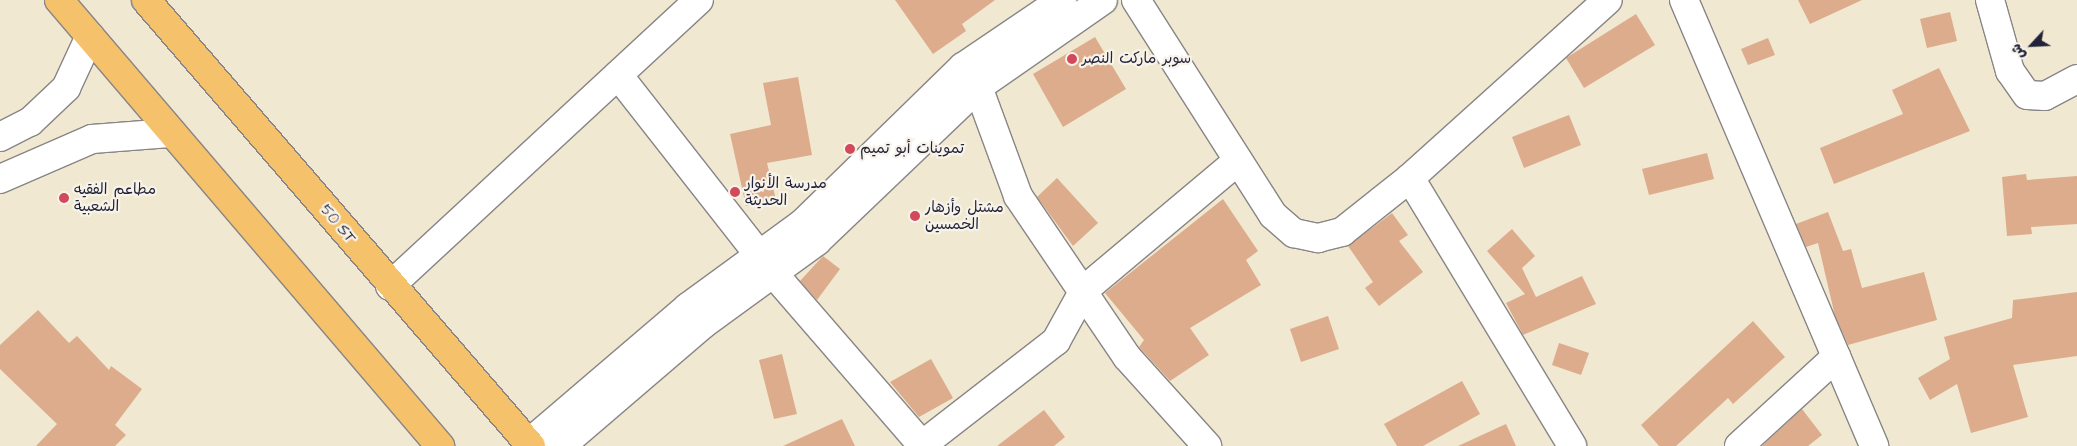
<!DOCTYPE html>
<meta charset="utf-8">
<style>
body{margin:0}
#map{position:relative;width:2077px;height:446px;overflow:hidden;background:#f0e8d0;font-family:"Architects Daughter","Playpen Sans Arabic",sans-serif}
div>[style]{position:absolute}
.building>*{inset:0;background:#dcac8c}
.roads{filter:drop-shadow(1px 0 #898586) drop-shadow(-1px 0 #898586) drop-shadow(0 1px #898586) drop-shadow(0 -1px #898586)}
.street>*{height:28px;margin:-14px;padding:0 14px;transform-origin:14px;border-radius:14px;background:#fff}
.primary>*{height:28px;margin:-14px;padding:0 14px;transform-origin:14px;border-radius:14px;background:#f5c16b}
.dots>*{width:14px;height:14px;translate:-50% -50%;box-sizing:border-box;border:2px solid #f7f3e8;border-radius:50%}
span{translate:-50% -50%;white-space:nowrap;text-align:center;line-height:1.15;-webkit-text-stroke:4.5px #f7f3e8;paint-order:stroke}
.poi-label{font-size:15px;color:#22223b}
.left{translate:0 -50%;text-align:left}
.street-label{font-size:15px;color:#22223b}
.north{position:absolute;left:2007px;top:20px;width:50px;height:50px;-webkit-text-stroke:4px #f7f3e8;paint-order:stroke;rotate:245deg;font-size:14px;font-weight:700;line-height:20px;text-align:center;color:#22223b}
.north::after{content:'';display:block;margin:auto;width:18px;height:22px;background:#22223b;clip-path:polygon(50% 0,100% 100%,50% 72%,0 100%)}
</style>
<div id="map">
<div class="building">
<div style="clip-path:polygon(895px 0,995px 0,962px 24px,966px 31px,933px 54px)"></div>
<div style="clip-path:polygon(1798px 0,1862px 0,1810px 24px)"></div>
<div style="clip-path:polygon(1950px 12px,1957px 41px,1927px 48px,1920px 19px)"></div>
<div style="clip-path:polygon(1636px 14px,1655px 45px,1584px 88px,1566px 58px)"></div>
<div style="clip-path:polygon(1095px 37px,1126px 89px,1063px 127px,1033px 74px)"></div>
<div style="clip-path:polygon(1768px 38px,1775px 55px,1748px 65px,1741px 49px)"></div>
<div style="clip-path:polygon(1939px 68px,1970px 131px,1834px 184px,1820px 148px,1903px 114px,1892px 90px)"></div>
<div style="clip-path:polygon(798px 77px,812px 155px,767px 163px,776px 200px,746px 206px,730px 134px,771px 125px,763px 83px)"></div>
<div style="clip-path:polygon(1569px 115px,1581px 145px,1524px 168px,1512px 137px)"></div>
<div style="clip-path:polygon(1707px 153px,1714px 179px,1649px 195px,1642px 169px)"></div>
<div style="clip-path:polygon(2026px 174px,2027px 180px,2077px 176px,2077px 224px,2031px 227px,2032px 234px,2007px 236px,2002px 177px)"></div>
<div style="clip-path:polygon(1057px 178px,1098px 223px,1073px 246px,1037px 197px)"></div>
<div style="clip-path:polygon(1223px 199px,1258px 251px,1246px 260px,1261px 285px,1190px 328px,1209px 355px,1170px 381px,1139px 347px,1144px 340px,1105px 293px)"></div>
<div style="clip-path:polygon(1828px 212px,1843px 251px,1851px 249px,1862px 288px,1924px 272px,1937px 320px,1848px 345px,1835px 316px,1818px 243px,1806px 247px,1796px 224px)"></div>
<div style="clip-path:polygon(1392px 213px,1408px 235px,1399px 241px,1423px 272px,1379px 306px,1365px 288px,1373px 282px,1348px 246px)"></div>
<div style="clip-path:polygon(1512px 229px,1535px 256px,1522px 268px,1536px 297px,1582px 276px,1596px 304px,1523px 335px,1506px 303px,1525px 294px,1487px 251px)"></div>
<div style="clip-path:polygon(823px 256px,840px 269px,817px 300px,800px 281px)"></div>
<div style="clip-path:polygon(2077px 292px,2077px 356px,2013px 365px,2028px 417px,1971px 433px,1957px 384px,1930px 400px,1918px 378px,1950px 359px,1944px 337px,2012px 318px,2013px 300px)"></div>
<div style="clip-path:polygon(38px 310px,69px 343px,77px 336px,109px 370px,111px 366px,142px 389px,115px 425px,126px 435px,115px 446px,36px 446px,57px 424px,0 369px,0 345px)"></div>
<div style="clip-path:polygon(1328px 316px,1339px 349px,1301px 362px,1290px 329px)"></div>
<div style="clip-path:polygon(1753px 321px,1785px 357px,1733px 404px,1728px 398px,1676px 446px,1659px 446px,1641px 425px)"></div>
<div style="clip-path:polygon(1559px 343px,1589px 353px,1581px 375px,1552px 365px)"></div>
<div style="clip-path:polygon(782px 354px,797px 414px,774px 419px,759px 360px)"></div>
<div style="clip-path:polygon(931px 359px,953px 398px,919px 417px,890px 382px)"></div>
<div style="clip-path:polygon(1462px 381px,1480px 414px,1423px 446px,1397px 446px,1384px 424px)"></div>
<div style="clip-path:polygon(1802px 409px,1822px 435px,1808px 446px,1762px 446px)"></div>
<div style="clip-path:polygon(1044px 410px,1065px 437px,1054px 446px,997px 446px)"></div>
<div style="clip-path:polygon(842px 419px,855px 446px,783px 446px)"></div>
<div style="clip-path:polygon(1506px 424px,1516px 446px,1458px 446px)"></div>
</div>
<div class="roads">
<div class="street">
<div style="left:1136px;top:0;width:255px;rotate:57.5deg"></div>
<div style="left:1273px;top:215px;width:28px;rotate:41deg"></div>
<div style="left:1294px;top:233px;width:25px;rotate:12deg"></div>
<div style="left:1318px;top:238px;width:25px;rotate:-14deg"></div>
<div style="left:1342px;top:232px;width:87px;rotate:-38.5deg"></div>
<div style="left:1410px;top:178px;width:266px;rotate:-42deg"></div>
<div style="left:1684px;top:0;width:485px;rotate:66.9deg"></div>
<div style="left:1990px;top:0;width:74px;rotate:74.3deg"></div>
<div style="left:2010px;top:71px;width:29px;rotate:55deg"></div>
<div style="left:2027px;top:95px;width:18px;rotate:3deg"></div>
<div style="left:2045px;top:96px;width:36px;rotate:-28deg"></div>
<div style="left:618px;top:75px;width:251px;rotate:51.9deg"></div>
<div style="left:773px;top:273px;width:229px;rotate:49.1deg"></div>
<div style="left:978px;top:87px;width:116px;rotate:69.8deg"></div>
<div style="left:1018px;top:196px;width:194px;rotate:55.9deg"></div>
<div style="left:1127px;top:357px;width:120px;rotate:48deg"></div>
<div style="left:0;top:137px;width:34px;rotate:-27deg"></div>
<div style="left:30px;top:122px;width:50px;rotate:-43.4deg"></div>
<div style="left:66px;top:88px;width:57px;rotate:-65.2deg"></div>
<div style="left:1410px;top:178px;width:313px;rotate:58.8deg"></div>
<div style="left:0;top:179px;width:100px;rotate:-23.5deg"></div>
<div style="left:92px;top:139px;width:78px;rotate:-4.4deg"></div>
<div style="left:390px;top:286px;width:421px;rotate:-42.8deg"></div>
<div style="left:529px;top:443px;width:209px;rotate:-40.5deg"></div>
<div style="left:688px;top:307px;width:141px;rotate:-36.1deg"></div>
<div style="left:802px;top:224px;width:225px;rotate:-44.3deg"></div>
<div style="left:963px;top:67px;width:120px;rotate:-34.1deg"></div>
<div style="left:922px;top:445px;width:170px;rotate:-37.8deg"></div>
<div style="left:1056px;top:341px;width:58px;rotate:-61.2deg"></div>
<div style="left:1084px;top:290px;width:201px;rotate:-40deg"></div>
<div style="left:561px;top:446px;width:186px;rotate:-40.6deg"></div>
<div style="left:702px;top:325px;width:142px;rotate:-36.1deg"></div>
<div style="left:817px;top:241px;width:223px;rotate:-43.7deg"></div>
<div style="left:978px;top:87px;width:152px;rotate:-34.8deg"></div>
<div style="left:1739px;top:446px;width:132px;rotate:-42.5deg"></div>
</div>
<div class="primary">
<div style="left:59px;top:0;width:587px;rotate:49.49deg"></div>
<div style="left:146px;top:0;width:589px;rotate:49.2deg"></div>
</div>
</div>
<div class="dots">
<div style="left:1072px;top:59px;background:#d1495b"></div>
<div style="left:850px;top:149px;background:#d1495b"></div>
<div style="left:735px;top:192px;background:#d1495b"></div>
<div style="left:64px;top:198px;background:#d1495b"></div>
<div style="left:915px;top:216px;background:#d1495b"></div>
</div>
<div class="poi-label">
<span class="left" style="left:1082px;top:59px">سوبر ماركت النصر</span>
<span class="left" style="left:860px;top:149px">تموينات أبو تميم</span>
<span class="left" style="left:745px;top:192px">مدرسة الأنوار<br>الحديثة</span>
<span class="left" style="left:74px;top:198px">مطاعم الفقيه<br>الشعبية</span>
<span class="left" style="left:925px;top:216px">مشتل وأزهار<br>الخمسين</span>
</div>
<div class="street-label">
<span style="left:338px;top:224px;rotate:50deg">50 ST</span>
</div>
<div class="north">ش</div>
</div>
